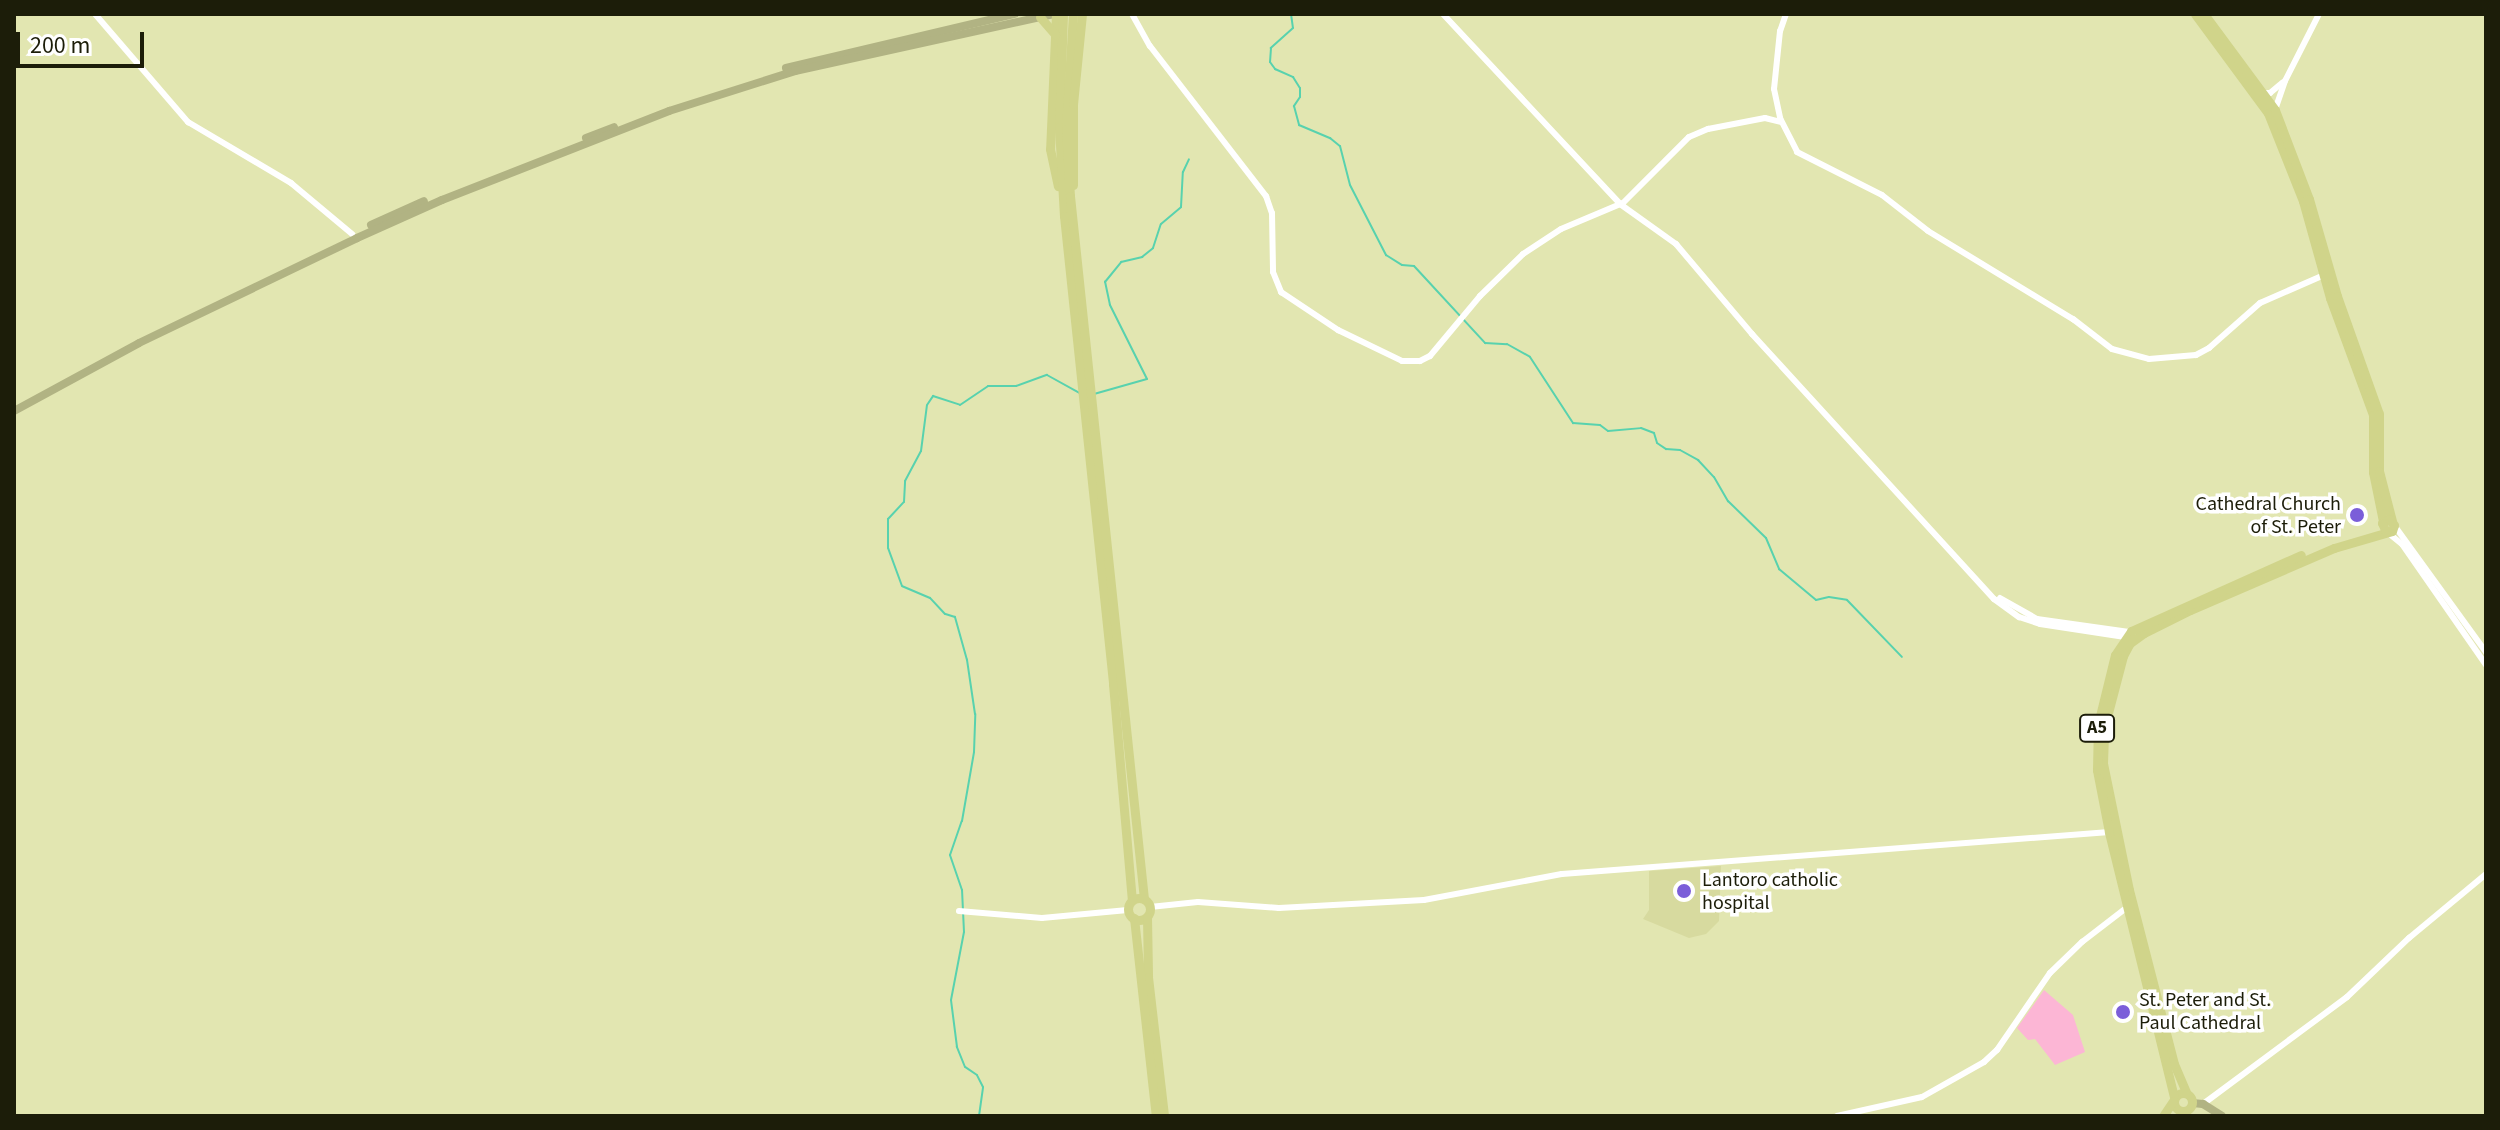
<!DOCTYPE html>
<style>
body{margin:0}
#map{position:relative;width:2500px;height:1130px;overflow:hidden;background:#e2e6b1;font-family:"Source Sans 3",sans-serif}
div>[style]{position:absolute}
.built>*{inset:0;background:#d7da9f}
.green>*{inset:0;background:#fcb6d5}
.stream>*{height:2px;margin:-1px;padding:0 1px;transform-origin:1px;border-radius:1px;background:#58d2ae}
.tertiary>*{height:6px;margin:-3px;padding:0 3px;transform-origin:3px;border-radius:3px;background:#fff}
.primary>*{height:8px;margin:-4px;padding:0 4px;transform-origin:4px;border-radius:4px;background:#b1b383}
.trunk>*{height:9px;margin:-4.5px;padding:0 4.5px;transform-origin:4.5px;border-radius:4.5px;background:#d0d48a}
.trunk>.ring{margin:-4.5px;padding:0;box-sizing:content-box;background:none;border:9px solid #d0d48a;border-radius:50%}
.dots>*{width:22px;height:22px;translate:-50% -50%;box-sizing:border-box;border:4px solid #fff;border-radius:50%}
span{translate:-50% -50%;white-space:nowrap;text-align:center;line-height:1.15;-webkit-text-stroke:7px #fff;paint-order:stroke}
.shield-label span{padding:2px 6px;background:#fff;border:2px solid;border-radius:6px;-webkit-text-stroke-width:0}
.shield-label{font-size:18px;color:#1c1d09;font-weight:700}
.poi-label{font-size:20px;color:#1c1d09}
.right{translate:-100% -50%;text-align:right}
.left{translate:0 -50%;text-align:left}
.frame{position:absolute;inset:0;border:16px solid #1c1d09;pointer-events:none}
.scale{position:absolute;left:16px;top:32px;width:128px;height:36px;box-sizing:border-box;border:4px solid #1c1d09;border-top:0;padding-left:10px;font-size:24px;line-height:28px;white-space:nowrap;color:#1c1d09;-webkit-text-stroke:6px #fff;paint-order:stroke}
</style>
<div id="map">
<div class="built">
<div style="clip-path:polygon(1721px 866px,1719px 921px,1706px 934px,1689px 938px,1643px 919px,1649px 910px,1649px 871px)"></div>
</div>
<div class="green">
<div style="clip-path:polygon(2044px 990px,2073px 1015px,2085px 1052px,2055px 1065px,2035px 1039px,2028px 1040px,2017px 1028px)"></div>
</div>
<div class="stream">
<div style="left:1291px;top:14px;width:14px;rotate:82deg"></div>
<div style="left:1293px;top:28px;width:30px;rotate:138deg"></div>
<div style="left:1271px;top:48px;width:14px;rotate:94deg"></div>
<div style="left:1270px;top:62px;width:9px;rotate:54deg"></div>
<div style="left:1275px;top:69px;width:20px;rotate:24deg"></div>
<div style="left:1293px;top:77px;width:13px;rotate:58deg"></div>
<div style="left:1300px;top:88px;width:9px;rotate:90deg"></div>
<div style="left:1300px;top:97px;width:11px;rotate:124deg"></div>
<div style="left:1294px;top:106px;width:20px;rotate:75deg"></div>
<div style="left:1299px;top:125px;width:34px;rotate:23deg"></div>
<div style="left:1330px;top:138px;width:13px;rotate:39deg"></div>
<div style="left:1340px;top:146px;width:40px;rotate:75.6deg"></div>
<div style="left:1350px;top:185px;width:79px;rotate:62.8deg"></div>
<div style="left:1386px;top:255px;width:19px;rotate:32deg"></div>
<div style="left:1402px;top:265px;width:12px;rotate:5deg"></div>
<div style="left:1414px;top:266px;width:105px;rotate:47.3deg"></div>
<div style="left:1485px;top:343px;width:22px;rotate:3deg"></div>
<div style="left:1507px;top:344px;width:26px;rotate:29deg"></div>
<div style="left:1530px;top:357px;width:79px;rotate:56.9deg"></div>
<div style="left:1573px;top:423px;width:27px;rotate:4deg"></div>
<div style="left:1600px;top:425px;width:10px;rotate:37deg"></div>
<div style="left:1608px;top:431px;width:33px;rotate:-5deg"></div>
<div style="left:1641px;top:428px;width:14px;rotate:21deg"></div>
<div style="left:1654px;top:433px;width:10px;rotate:73deg"></div>
<div style="left:1657px;top:443px;width:11px;rotate:34deg"></div>
<div style="left:1666px;top:449px;width:14px;rotate:4deg"></div>
<div style="left:1680px;top:450px;width:21px;rotate:29deg"></div>
<div style="left:1698px;top:460px;width:23px;rotate:47deg"></div>
<div style="left:1714px;top:477px;width:28px;rotate:60deg"></div>
<div style="left:1728px;top:501px;width:53px;rotate:44.2deg"></div>
<div style="left:1766px;top:538px;width:34px;rotate:67deg"></div>
<div style="left:1779px;top:569px;width:48px;rotate:40deg"></div>
<div style="left:1816px;top:600px;width:13px;rotate:-13deg"></div>
<div style="left:1829px;top:597px;width:18px;rotate:9deg"></div>
<div style="left:1847px;top:600px;width:79px;rotate:46deg"></div>
<div style="left:1094px;top:394px;width:55px;rotate:-15.8deg"></div>
<div style="left:1147px;top:379px;width:83px;rotate:-116.6deg"></div>
<div style="left:1110px;top:305px;width:24px;rotate:-102deg"></div>
<div style="left:1105px;top:282px;width:26px;rotate:-51deg"></div>
<div style="left:1121px;top:262px;width:22px;rotate:-13deg"></div>
<div style="left:1142px;top:257px;width:14px;rotate:-39deg"></div>
<div style="left:1153px;top:248px;width:25px;rotate:-72deg"></div>
<div style="left:1161px;top:224px;width:26px;rotate:-40deg"></div>
<div style="left:1181px;top:207px;width:35px;rotate:-87deg"></div>
<div style="left:1183px;top:172px;width:14px;rotate:-65deg"></div>
<div style="left:979px;top:1116px;width:29px;rotate:-82deg"></div>
<div style="left:983px;top:1087px;width:13px;rotate:-117deg"></div>
<div style="left:977px;top:1075px;width:14px;rotate:-146deg"></div>
<div style="left:965px;top:1067px;width:22px;rotate:-112deg"></div>
<div style="left:957px;top:1047px;width:47px;rotate:-97.3deg"></div>
<div style="left:951px;top:1000px;width:69px;rotate:-79.2deg"></div>
<div style="left:964px;top:932px;width:42px;rotate:-92.7deg"></div>
<div style="left:962px;top:890px;width:37px;rotate:-109deg"></div>
<div style="left:950px;top:855px;width:36px;rotate:-71deg"></div>
<div style="left:962px;top:821px;width:70px;rotate:-80.1deg"></div>
<div style="left:974px;top:752px;width:38px;rotate:-88deg"></div>
<div style="left:975px;top:714px;width:55px;rotate:-98.4deg"></div>
<div style="left:967px;top:660px;width:45px;rotate:-105.6deg"></div>
<div style="left:955px;top:617px;width:10px;rotate:-163deg"></div>
<div style="left:945px;top:614px;width:22px;rotate:-133deg"></div>
<div style="left:930px;top:598px;width:30px;rotate:-157deg"></div>
<div style="left:902px;top:586px;width:40px;rotate:-110.2deg"></div>
<div style="left:888px;top:548px;width:29px;rotate:-90deg"></div>
<div style="left:888px;top:519px;width:23px;rotate:-47deg"></div>
<div style="left:904px;top:502px;width:21px;rotate:-87deg"></div>
<div style="left:905px;top:481px;width:34px;rotate:-62deg"></div>
<div style="left:921px;top:451px;width:46px;rotate:-82.6deg"></div>
<div style="left:927px;top:405px;width:11px;rotate:-56deg"></div>
<div style="left:933px;top:396px;width:28px;rotate:18deg"></div>
<div style="left:960px;top:405px;width:34px;rotate:-34deg"></div>
<div style="left:988px;top:386px;width:28px"></div>
<div style="left:1016px;top:386px;width:33px;rotate:-20deg"></div>
<div style="left:1047px;top:375px;width:38px;rotate:29deg"></div>
</div>
<div class="tertiary">
<div style="left:95px;top:14px;width:143px;rotate:49.3deg"></div>
<div style="left:188px;top:122px;width:120px;rotate:30.6deg"></div>
<div style="left:291px;top:183px;width:80px;rotate:39.9deg"></div>
<div style="left:1132px;top:14px;width:37px;rotate:61deg"></div>
<div style="left:1150px;top:46px;width:190px;rotate:52.3deg"></div>
<div style="left:1266px;top:196px;width:18px;rotate:71deg"></div>
<div style="left:1272px;top:213px;width:59px;rotate:89deg"></div>
<div style="left:1273px;top:272px;width:22px;rotate:68deg"></div>
<div style="left:1281px;top:292px;width:69px;rotate:33.7deg"></div>
<div style="left:1338px;top:330px;width:71px;rotate:25.8deg"></div>
<div style="left:1402px;top:361px;width:18px"></div>
<div style="left:1420px;top:361px;width:11px;rotate:-27deg"></div>
<div style="left:1430px;top:356px;width:78px;rotate:-50.2deg"></div>
<div style="left:1480px;top:296px;width:60px;rotate:-44.3deg"></div>
<div style="left:1523px;top:254px;width:45px;rotate:-33.3deg"></div>
<div style="left:1561px;top:229px;width:67px;rotate:-22.8deg"></div>
<div style="left:1623px;top:203px;width:93px;rotate:-45deg"></div>
<div style="left:1689px;top:137px;width:21px;rotate:-23deg"></div>
<div style="left:1708px;top:129px;width:58px;rotate:-10.9deg"></div>
<div style="left:1765px;top:118px;width:16px;rotate:14deg"></div>
<div style="left:1443px;top:14px;width:260px;rotate:47deg"></div>
<div style="left:1620px;top:204px;width:69px;rotate:35.5deg"></div>
<div style="left:1676px;top:244px;width:118px;rotate:49.8deg"></div>
<div style="left:1752px;top:334px;width:359px;rotate:47.6deg"></div>
<div style="left:1994px;top:599px;width:31px;rotate:36deg"></div>
<div style="left:2019px;top:617px;width:22px;rotate:18deg"></div>
<div style="left:2040px;top:624px;width:86px;rotate:8.7deg"></div>
<div style="left:1786px;top:14px;width:18px;rotate:109deg"></div>
<div style="left:1780px;top:31px;width:58px;rotate:95.9deg"></div>
<div style="left:1774px;top:89px;width:30px;rotate:78deg"></div>
<div style="left:1780px;top:118px;width:38px;rotate:63deg"></div>
<div style="left:1797px;top:152px;width:95px;rotate:26.8deg"></div>
<div style="left:1882px;top:195px;width:58px;rotate:38deg"></div>
<div style="left:1928px;top:231px;width:170px;rotate:31.3deg"></div>
<div style="left:2073px;top:319px;width:49px;rotate:37.6deg"></div>
<div style="left:2112px;top:349px;width:38px;rotate:15deg"></div>
<div style="left:2149px;top:359px;width:47px;rotate:-4.9deg"></div>
<div style="left:2196px;top:355px;width:15px;rotate:-28deg"></div>
<div style="left:2209px;top:348px;width:68px;rotate:-41.4deg"></div>
<div style="left:2260px;top:303px;width:70px;rotate:-23.6deg"></div>
<div style="left:2263px;top:93px;width:7px"></div>
<div style="left:2270px;top:93px;width:16px;rotate:-40deg"></div>
<div style="left:2275px;top:110px;width:31px;rotate:-71deg"></div>
<div style="left:2285px;top:81px;width:75px;rotate:-63.1deg"></div>
<div style="left:2394px;top:525px;width:157px;rotate:54.1deg"></div>
<div style="left:2387px;top:532px;width:19px;rotate:39deg"></div>
<div style="left:2402px;top:544px;width:147px;rotate:55.2deg"></div>
<div style="left:2000px;top:598px;width:43px;rotate:29.6deg"></div>
<div style="left:2037px;top:619px;width:93px;rotate:8deg"></div>
<div style="left:1150px;top:907px;width:48px;rotate:-5.9deg"></div>
<div style="left:1198px;top:902px;width:81px;rotate:4.2deg"></div>
<div style="left:1279px;top:908px;width:145px;rotate:-3.2deg"></div>
<div style="left:1424px;top:900px;width:140px;rotate:-10.7deg"></div>
<div style="left:1562px;top:874px;width:549px;rotate:-4.39deg"></div>
<div style="left:959px;top:911px;width:83px;rotate:4.8deg"></div>
<div style="left:1042px;top:918px;width:86px;rotate:-5.3deg"></div>
<div style="left:2203px;top:1104px;width:179px;rotate:-36.6deg"></div>
<div style="left:2347px;top:997px;width:86px;rotate:-43.6deg"></div>
<div style="left:2409px;top:938px;width:100px;rotate:-39.7deg"></div>
<div style="left:1837px;top:1116px;width:87px;rotate:-12.6deg"></div>
<div style="left:1922px;top:1097px;width:71px;rotate:-29.4deg"></div>
<div style="left:1984px;top:1062px;width:18px;rotate:-43deg"></div>
<div style="left:1997px;top:1050px;width:93px;rotate:-55.5deg"></div>
<div style="left:2050px;top:973px;width:45px;rotate:-44.1deg"></div>
<div style="left:2082px;top:942px;width:56px;rotate:-37.7deg"></div>
</div>
<div class="primary">
<div style="left:786px;top:68px;width:235px;rotate:-13.3deg"></div>
<div style="left:586px;top:138px;width:30px;rotate:-21deg"></div>
<div style="left:371px;top:225px;width:58px;rotate:-24.4deg"></div>
<div style="left:14px;top:411px;width:142px;rotate:-28.5deg"></div>
<div style="left:139px;top:343px;width:242px;rotate:-25.7deg"></div>
<div style="left:357px;top:238px;width:93px;rotate:-24.1deg"></div>
<div style="left:442px;top:200px;width:244px;rotate:-21.4deg"></div>
<div style="left:669px;top:111px;width:132px;rotate:-17.6deg"></div>
<div style="left:795px;top:71px;width:266px;rotate:-12.4deg"></div>
<div style="left:2192px;top:1103px;width:11px;rotate:5deg"></div>
<div style="left:2203px;top:1104px;width:22px;rotate:32deg"></div>
</div>
<div class="trunk">
<div style="left:1056px;top:14px;width:135px;rotate:92.5deg"></div>
<div style="left:1050px;top:149px;width:38px;rotate:78deg"></div>
<div style="left:1063px;top:14px;width:113px;rotate:92deg"></div>
<div style="left:1059px;top:127px;width:89px;rotate:86.8deg"></div>
<div style="left:1064px;top:216px;width:471px;rotate:84deg"></div>
<div style="left:1113px;top:684px;width:217px;rotate:85deg"></div>
<div style="left:1073px;top:14px;width:115px;rotate:93.5deg"></div>
<div style="left:1066px;top:129px;width:67px;rotate:86.6deg"></div>
<div style="left:1070px;top:196px;width:707px;rotate:83.99deg"></div>
<div style="left:2195px;top:14px;width:123px;rotate:53.6deg"></div>
<div style="left:2268px;top:113px;width:95px;rotate:68.3deg"></div>
<div style="left:2303px;top:201px;width:101px;rotate:74.4deg"></div>
<div style="left:2330px;top:298px;width:125px;rotate:69.8deg"></div>
<div style="left:2373px;top:415px;width:57px;rotate:90deg"></div>
<div style="left:2373px;top:472px;width:50px;rotate:78.5deg"></div>
<div style="left:2204px;top:14px;width:119px;rotate:53.5deg"></div>
<div style="left:2275px;top:110px;width:95px;rotate:69.1deg"></div>
<div style="left:2309px;top:199px;width:101px;rotate:73.9deg"></div>
<div style="left:2337px;top:296px;width:125px;rotate:70.4deg"></div>
<div style="left:2379px;top:414px;width:57px;rotate:90deg"></div>
<div style="left:2379px;top:471px;width:52px;rotate:75.4deg"></div>
<div style="left:1040px;top:17px;width:23px;rotate:49deg"></div>
<div style="left:1073px;top:185px;width:81px;rotate:-90deg"></div>
<div style="left:1073px;top:104px;width:90px;rotate:-84.3deg"></div>
<div class="ring" style="left:1128px;top:898px;width:13px;height:13px"></div>
<div style="left:1147px;top:917px;width:60px;rotate:89deg"></div>
<div style="left:1148px;top:977px;width:140px;rotate:83.4deg"></div>
<div style="left:1134px;top:918px;width:199px;rotate:83.7deg"></div>
<div style="left:2186px;top:1092px;width:30px;rotate:-113deg"></div>
<div style="left:2174px;top:1064px;width:180px;rotate:-104.5deg"></div>
<div style="left:2129px;top:890px;width:130px;rotate:-101.6deg"></div>
<div style="left:2103px;top:763px;width:35px;rotate:-88deg"></div>
<div style="left:2104px;top:728px;width:74px;rotate:-75.2deg"></div>
<div style="left:2123px;top:656px;width:15px;rotate:-62deg"></div>
<div style="left:2130px;top:643px;width:17px;rotate:-36deg"></div>
<div style="left:2144px;top:633px;width:51px;rotate:-26.6deg"></div>
<div style="left:2190px;top:610px;width:157px;rotate:-23.3deg"></div>
<div style="left:2334px;top:548px;width:60px;rotate:-16.3deg"></div>
<div style="left:2392px;top:531px;width:6px;rotate:-72deg"></div>
<div style="left:2394px;top:525px;width:8px;rotate:-130deg"></div>
<div style="left:2389px;top:519px;width:8px;rotate:150deg"></div>
<div style="left:2382px;top:523px;width:10px;rotate:66deg"></div>
<div class="ring" style="left:2174px;top:1093px;width:9px;height:9px"></div>
<div style="left:2174px;top:1097px;width:273px;rotate:-103.8deg"></div>
<div style="left:2109px;top:832px;width:63px;rotate:-101deg"></div>
<div style="left:2097px;top:770px;width:46px;rotate:-88.8deg"></div>
<div style="left:2098px;top:724px;width:71px;rotate:-76.2deg"></div>
<div style="left:2115px;top:655px;width:29px;rotate:-56deg"></div>
<div style="left:2131px;top:631px;width:186px;rotate:-24.1deg"></div>
<div style="left:2163px;top:1116px;width:18px;rotate:-56deg"></div>
</div>
<div class="dots">
<div style="left:2357px;top:515px;background:#7b5ed9"></div>
<div style="left:1684px;top:891px;background:#7b5ed9"></div>
<div style="left:2123px;top:1012px;background:#7b5ed9"></div>
</div>
<div class="shield-label">
<span style="left:2097px;top:728px">A5</span>
</div>
<div class="poi-label">
<span class="right" style="left:2341px;top:516px">Cathedral Church<br>of St. Peter</span>
<span class="left" style="left:1702px;top:892px">Lantoro catholic<br>hospital</span>
<span class="left" style="left:2139px;top:1012px">St. Peter and St.<br>Paul Cathedral</span>
</div>
<div class="frame"></div>
<div class="scale">200 m</div>
</div>
